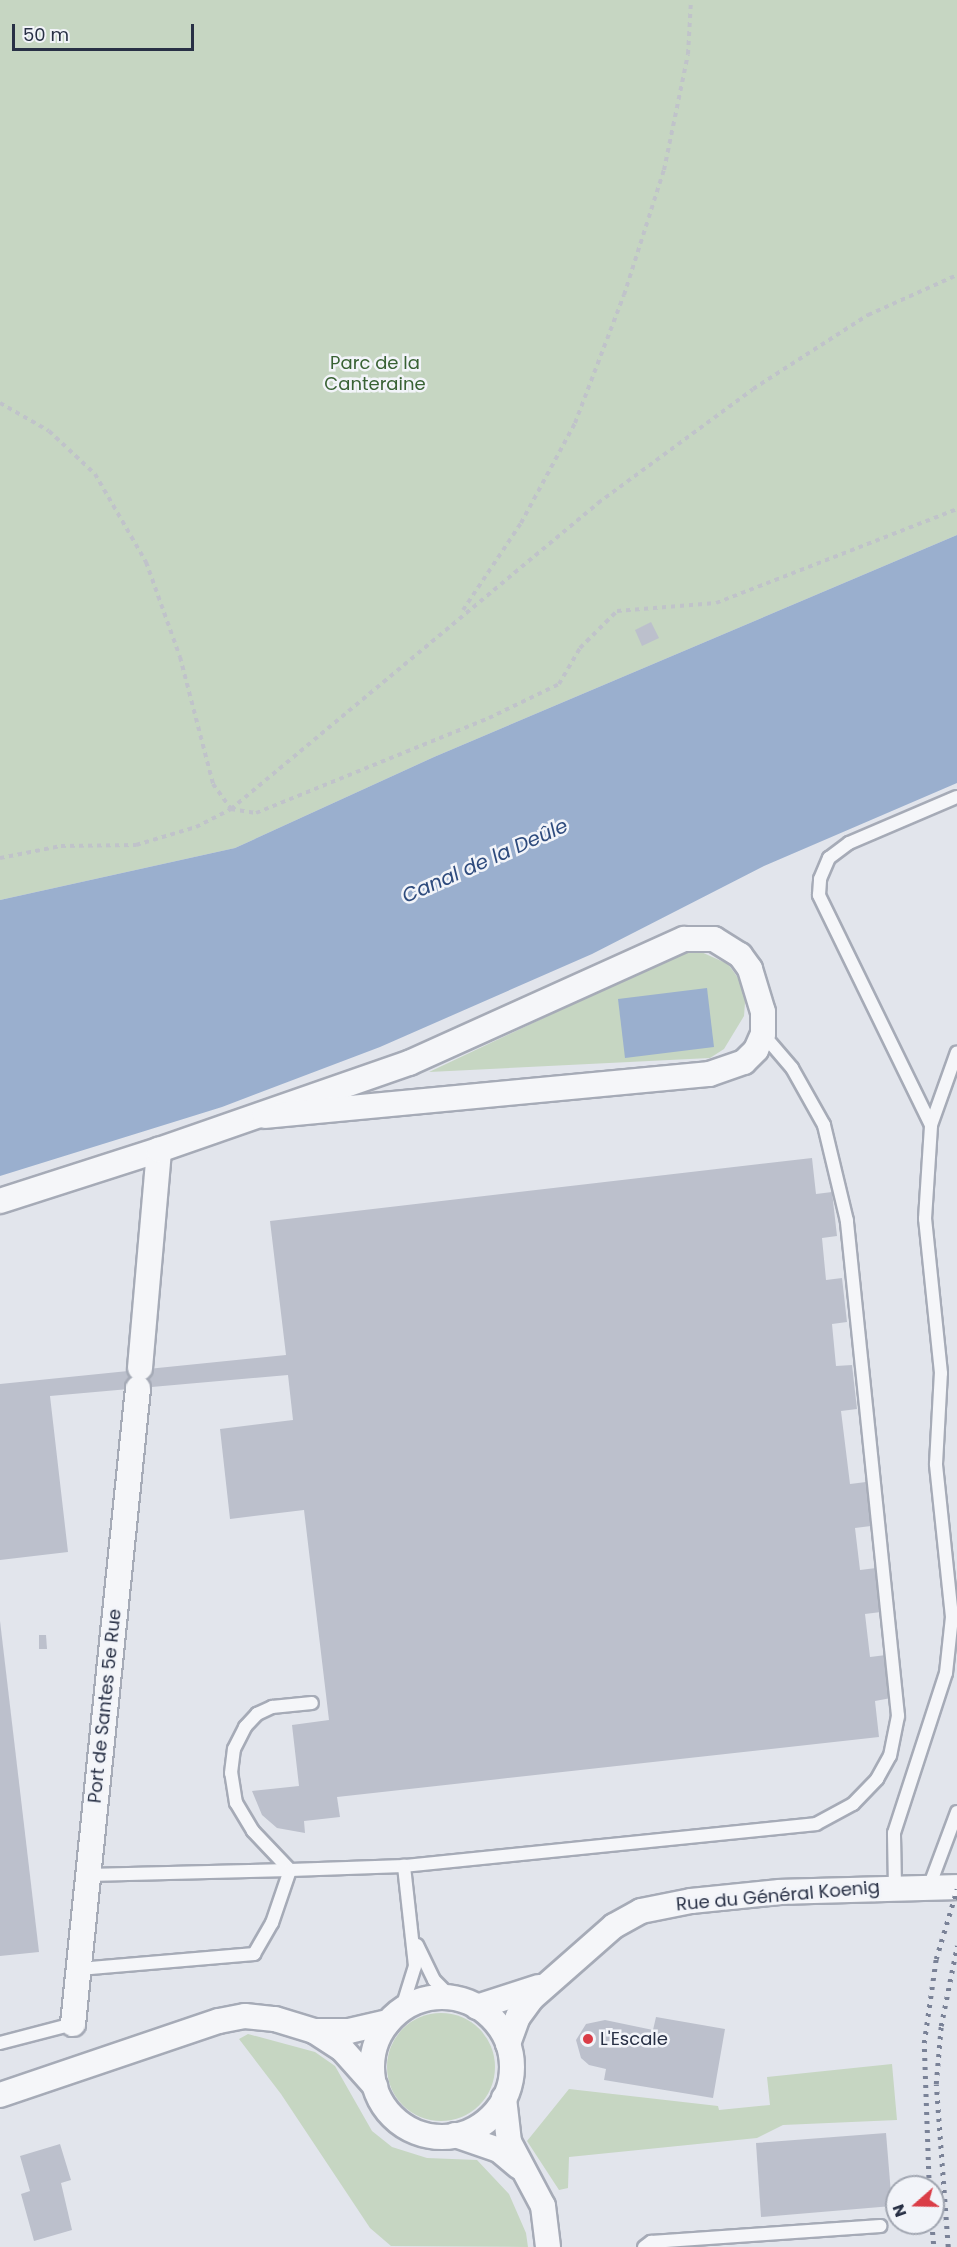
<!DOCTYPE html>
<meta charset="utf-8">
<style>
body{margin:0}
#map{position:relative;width:957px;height:2247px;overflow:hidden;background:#e2e5ec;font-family:Poppins,sans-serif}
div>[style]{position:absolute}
.green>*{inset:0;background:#c6d6c2}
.round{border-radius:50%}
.water>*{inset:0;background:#9aafce}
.building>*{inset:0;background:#bcc0cc}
.path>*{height:4px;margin-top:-2px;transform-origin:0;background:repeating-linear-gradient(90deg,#c0c3ca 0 4.5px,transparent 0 9px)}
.roads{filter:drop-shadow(2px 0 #a6abb7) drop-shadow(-2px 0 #a6abb7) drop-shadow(0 2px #a6abb7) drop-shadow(0 -2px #a6abb7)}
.lane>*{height:12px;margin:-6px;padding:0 6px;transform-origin:6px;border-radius:6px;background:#f5f6f9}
.street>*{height:24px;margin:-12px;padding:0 12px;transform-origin:12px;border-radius:12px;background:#f5f6f9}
.street>.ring{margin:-12px;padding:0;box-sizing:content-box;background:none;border:24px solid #f5f6f9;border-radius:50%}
.rail>*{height:4.5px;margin-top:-2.25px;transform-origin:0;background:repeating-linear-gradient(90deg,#7a8297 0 3px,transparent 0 9px)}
.dots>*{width:16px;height:16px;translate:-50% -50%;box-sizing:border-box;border:3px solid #f2f4f9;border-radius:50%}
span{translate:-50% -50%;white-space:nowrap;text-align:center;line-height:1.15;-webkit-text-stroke:5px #f2f4f9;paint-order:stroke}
.park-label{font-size:18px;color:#396234}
.street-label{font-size:18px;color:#283045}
.poi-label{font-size:18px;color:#283045}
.left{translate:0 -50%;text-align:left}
.water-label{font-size:20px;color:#2e4b7d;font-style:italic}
.north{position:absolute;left:885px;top:2175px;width:60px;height:60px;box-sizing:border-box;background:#f2f4f9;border:2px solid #a1a6b1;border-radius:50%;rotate:250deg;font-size:16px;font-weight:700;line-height:24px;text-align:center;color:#283045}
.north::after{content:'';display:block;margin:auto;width:21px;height:27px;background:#da3d47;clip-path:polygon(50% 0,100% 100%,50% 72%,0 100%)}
.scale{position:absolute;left:12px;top:24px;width:182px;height:27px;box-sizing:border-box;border:3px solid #283045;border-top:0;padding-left:8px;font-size:18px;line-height:21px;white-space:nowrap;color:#283045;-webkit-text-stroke:4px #f2f4f9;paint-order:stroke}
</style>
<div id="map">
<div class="green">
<div style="clip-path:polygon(0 0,957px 0,957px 535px,434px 757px,235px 848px,0 900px)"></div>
<div style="clip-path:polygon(699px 951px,728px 964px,746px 989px,744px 1016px,724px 1049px,710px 1058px,429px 1072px,681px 953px)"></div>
<div class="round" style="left:387px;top:2013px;width:108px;height:108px"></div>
<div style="clip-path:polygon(248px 2034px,315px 2052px,335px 2066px,372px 2131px,392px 2147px,427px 2158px,477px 2160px,509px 2194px,526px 2233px,528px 2247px,391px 2246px,370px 2228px,281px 2094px,239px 2039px)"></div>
<div style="clip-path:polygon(892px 2064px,897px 2120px,783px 2125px,757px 2138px,569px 2157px,568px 2188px,559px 2190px,527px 2141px,569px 2089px,718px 2106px,719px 2110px,770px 2105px,767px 2077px)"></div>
</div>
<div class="water">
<div style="clip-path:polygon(957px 535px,957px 783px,764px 866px,592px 954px,380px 1047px,222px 1107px,0 1176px,0 900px,235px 848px,434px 757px)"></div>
<div style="clip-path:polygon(707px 988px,714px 1047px,625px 1058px,618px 999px)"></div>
</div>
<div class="building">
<div style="clip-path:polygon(651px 622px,659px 638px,642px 646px,635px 630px)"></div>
<div style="clip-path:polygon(812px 1158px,816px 1194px,832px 1192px,837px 1236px,822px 1238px,826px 1280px,842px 1278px,847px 1322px,832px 1324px,836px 1366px,852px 1365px,857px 1409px,841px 1411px,850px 1484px,866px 1482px,871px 1526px,855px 1528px,860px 1570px,876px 1568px,881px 1612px,865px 1614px,870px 1657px,886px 1655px,891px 1698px,875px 1701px,879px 1737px,337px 1797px,340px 1817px,304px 1821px,305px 1833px,277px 1828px,262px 1815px,252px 1791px,299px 1786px,292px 1725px,329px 1720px,304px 1510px,230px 1519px,220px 1429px,293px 1420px,288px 1375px,50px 1396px,68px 1552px,0 1560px,0 1384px,286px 1355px,270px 1221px)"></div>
<div style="clip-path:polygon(0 1621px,39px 1952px,0 1956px)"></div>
<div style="clip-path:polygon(39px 1635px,46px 1635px,47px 1649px,39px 1649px)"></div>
<div style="clip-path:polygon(656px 2017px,725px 2029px,713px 2098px,604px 2080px,606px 2069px,589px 2065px,581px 2058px,576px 2040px,586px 2024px,605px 2020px,653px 2030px)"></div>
<div style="clip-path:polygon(886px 2133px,892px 2206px,761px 2217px,756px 2143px)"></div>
<div style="clip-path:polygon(60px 2144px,71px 2180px,61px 2183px,72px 2230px,34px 2241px,21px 2194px,30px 2191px,20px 2156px)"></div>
</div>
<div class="path">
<div style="left:0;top:403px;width:56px;rotate:29.7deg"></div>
<div style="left:49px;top:431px;width:63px;rotate:43.1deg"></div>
<div style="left:95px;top:474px;width:102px;rotate:59.9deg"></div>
<div style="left:146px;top:562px;width:101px;rotate:70.3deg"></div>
<div style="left:180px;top:657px;width:131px;rotate:75.4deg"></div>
<div style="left:213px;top:784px;width:31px;rotate:54deg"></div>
<div style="left:231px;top:809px;width:25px;rotate:9deg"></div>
<div style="left:256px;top:813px;width:252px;rotate:-22.2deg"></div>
<div style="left:489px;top:718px;width:78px;rotate:-25.9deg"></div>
<div style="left:559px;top:684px;width:42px;rotate:-59.7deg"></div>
<div style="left:580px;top:648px;width:52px;rotate:-45deg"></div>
<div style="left:617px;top:611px;width:99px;rotate:-4.6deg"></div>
<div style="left:716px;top:603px;width:259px;rotate:-21.3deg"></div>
<div style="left:463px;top:610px;width:105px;rotate:-56.3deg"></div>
<div style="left:521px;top:523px;width:114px;rotate:-61.6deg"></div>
<div style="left:575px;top:423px;width:137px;rotate:-69.1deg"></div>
<div style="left:624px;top:295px;width:131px;rotate:-72.3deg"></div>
<div style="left:664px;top:170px;width:118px;rotate:-78.3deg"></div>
<div style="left:688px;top:54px;width:54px;rotate:-86.8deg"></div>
<div style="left:0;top:858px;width:62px;rotate:-11.1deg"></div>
<div style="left:61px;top:846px;width:75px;rotate:-0.8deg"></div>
<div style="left:136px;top:845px;width:63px;rotate:-16.7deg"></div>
<div style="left:196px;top:827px;width:39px;rotate:-27deg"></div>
<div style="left:231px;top:809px;width:478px;rotate:-39.8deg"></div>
<div style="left:598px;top:503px;width:192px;rotate:-36.3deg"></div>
<div style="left:753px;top:389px;width:137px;rotate:-32.8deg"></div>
<div style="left:868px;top:315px;width:98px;rotate:-24.2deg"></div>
</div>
<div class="roads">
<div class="lane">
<div style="left:931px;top:1125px;width:256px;rotate:-116deg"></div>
<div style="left:819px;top:895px;width:16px;rotate:-86deg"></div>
<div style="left:820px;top:879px;width:23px;rotate:-67deg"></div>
<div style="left:829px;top:858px;width:25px;rotate:-37deg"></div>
<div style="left:849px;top:843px;width:117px;rotate:-23.1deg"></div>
<div style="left:88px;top:1875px;width:202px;rotate:-1.4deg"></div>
<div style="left:290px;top:1870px;width:54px;rotate:-133.5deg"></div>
<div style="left:253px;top:1831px;width:33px;rotate:-121deg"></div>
<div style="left:236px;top:1803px;width:30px;rotate:-99deg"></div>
<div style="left:231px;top:1773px;width:24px;rotate:-83deg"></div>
<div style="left:234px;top:1749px;width:25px;rotate:-63deg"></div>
<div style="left:245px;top:1727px;width:18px;rotate:-47deg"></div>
<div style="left:257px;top:1714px;width:17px;rotate:-25deg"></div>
<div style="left:272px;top:1707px;width:40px;rotate:-5.7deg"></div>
<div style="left:895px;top:1887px;width:54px;rotate:-91.1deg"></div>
<div style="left:894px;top:1833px;width:168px;rotate:-72deg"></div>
<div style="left:946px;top:1673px;width:56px;rotate:-83.9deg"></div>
<div style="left:952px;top:1617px;width:154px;rotate:-96deg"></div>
<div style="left:936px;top:1464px;width:91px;rotate:-86.9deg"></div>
<div style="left:941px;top:1373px;width:155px;rotate:-95.9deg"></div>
<div style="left:925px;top:1219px;width:94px;rotate:-86.3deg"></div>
<div style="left:931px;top:1125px;width:77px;rotate:-70.4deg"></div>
<div style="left:929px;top:1887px;width:80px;rotate:-69.5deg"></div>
<div style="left:417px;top:1945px;width:39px;rotate:64deg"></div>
<div style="left:434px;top:1980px;width:25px;rotate:45deg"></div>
<div style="left:79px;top:1969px;width:176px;rotate:-4.9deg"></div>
<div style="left:254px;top:1954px;width:36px;rotate:-60deg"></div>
<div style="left:272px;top:1923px;width:56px;rotate:-71.2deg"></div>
<div style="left:290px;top:1870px;width:114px;rotate:-2deg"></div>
<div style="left:404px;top:1866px;width:414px;rotate:-5.8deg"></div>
<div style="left:816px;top:1824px;width:42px;rotate:-28.4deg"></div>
<div style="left:853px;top:1804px;width:35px;rotate:-46deg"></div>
<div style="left:877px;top:1779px;width:26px;rotate:-61deg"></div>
<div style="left:890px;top:1756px;width:41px;rotate:-78.7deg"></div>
<div style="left:898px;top:1716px;width:498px;rotate:-95.9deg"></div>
<div style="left:847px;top:1221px;width:99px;rotate:-103.5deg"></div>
<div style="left:824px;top:1125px;width:65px;rotate:-119.3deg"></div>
<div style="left:792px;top:1068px;width:45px;rotate:-130.5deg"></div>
<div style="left:401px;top:2011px;width:47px;rotate:-72.7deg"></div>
<div style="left:415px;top:1966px;width:101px;rotate:-96.3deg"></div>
<div style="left:0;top:2043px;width:75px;rotate:-14.6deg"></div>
<div style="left:644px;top:2247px;width:9px;rotate:-36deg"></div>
<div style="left:651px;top:2242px;width:230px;rotate:-4deg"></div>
</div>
<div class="street">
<div style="left:0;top:1201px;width:167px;rotate:-17.8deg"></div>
<div style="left:140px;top:1368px;width:219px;rotate:-85deg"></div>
<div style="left:159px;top:1150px;width:265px;rotate:-19.2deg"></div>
<div style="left:409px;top:1063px;width:302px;rotate:-24.3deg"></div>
<div style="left:684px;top:939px;width:30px"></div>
<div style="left:714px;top:939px;width:31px;rotate:32deg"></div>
<div style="left:740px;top:955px;width:17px;rotate:54deg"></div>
<div style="left:750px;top:969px;width:45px;rotate:73.2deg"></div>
<div style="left:763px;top:1012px;width:22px;rotate:90deg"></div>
<div style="left:763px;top:1034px;width:17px;rotate:114deg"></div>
<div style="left:756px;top:1050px;width:17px;rotate:135deg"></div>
<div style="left:744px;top:1062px;width:37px;rotate:161deg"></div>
<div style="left:709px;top:1074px;width:446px;rotate:174.6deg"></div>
<div class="ring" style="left:372px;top:1997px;width:116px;height:116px"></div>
<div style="left:477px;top:2007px;width:65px;rotate:-17.9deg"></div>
<div style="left:73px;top:2024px;width:639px;rotate:-84.16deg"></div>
<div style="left:314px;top:2031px;width:35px"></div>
<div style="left:349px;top:2031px;width:40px;rotate:-13deg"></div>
<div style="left:508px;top:2044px;width:29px;rotate:-70deg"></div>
<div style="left:518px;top:2017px;width:24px;rotate:-54deg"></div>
<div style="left:532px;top:1998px;width:109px;rotate:-41.3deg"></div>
<div style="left:614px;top:1926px;width:31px;rotate:-29deg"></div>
<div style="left:641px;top:1911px;width:51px;rotate:-11.3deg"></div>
<div style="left:691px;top:1901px;width:89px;rotate:-5.8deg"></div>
<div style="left:780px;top:1892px;width:177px;rotate:-1.6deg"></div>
<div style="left:0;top:2095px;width:231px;rotate:-18.7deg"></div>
<div style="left:219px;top:2021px;width:26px;rotate:-11deg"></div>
<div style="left:245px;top:2016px;width:30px;rotate:6deg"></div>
<div style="left:275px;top:2019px;width:41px;rotate:17.1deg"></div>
<div style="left:314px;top:2031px;width:33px;rotate:33deg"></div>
<div style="left:342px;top:2049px;width:50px;rotate:48.3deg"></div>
<div style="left:504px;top:2098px;width:44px;rotate:83.5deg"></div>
<div style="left:509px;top:2142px;width:72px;rotate:62deg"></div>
<div style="left:543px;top:2206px;width:41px;rotate:83deg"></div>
<div style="left:455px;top:2135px;width:46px;rotate:18.8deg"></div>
<div style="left:499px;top:2150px;width:26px;rotate:40deg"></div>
</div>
</div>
<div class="rail">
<div style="left:929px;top:2187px;width:144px;rotate:-92deg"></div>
<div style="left:924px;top:2043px;width:85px;rotate:-81.9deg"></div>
<div style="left:936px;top:1959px;width:73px;rotate:-73.3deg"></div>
<div style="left:932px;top:2223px;width:24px;rotate:85deg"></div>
<div style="left:948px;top:2247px;width:163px;rotate:-94.2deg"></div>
<div style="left:936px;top:2084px;width:58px;rotate:-85.1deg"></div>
<div style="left:941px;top:2026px;width:82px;rotate:-78.7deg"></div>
</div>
<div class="dots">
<div style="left:588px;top:2039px;background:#da3d47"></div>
</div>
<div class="park-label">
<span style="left:375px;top:374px">Parc de la<br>Canteraine</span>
</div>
<div class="street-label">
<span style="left:105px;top:1706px;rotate:-84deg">Port de Santes 5e Rue</span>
<span style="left:778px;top:1896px;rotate:-5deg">Rue du Général Koenig</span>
</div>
<div class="poi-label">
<span class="left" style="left:600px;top:2039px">L'Escale</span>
</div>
<div class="water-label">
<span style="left:485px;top:861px;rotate:-24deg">Canal de la Deûle</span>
</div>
<div class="north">N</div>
<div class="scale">50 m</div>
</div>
